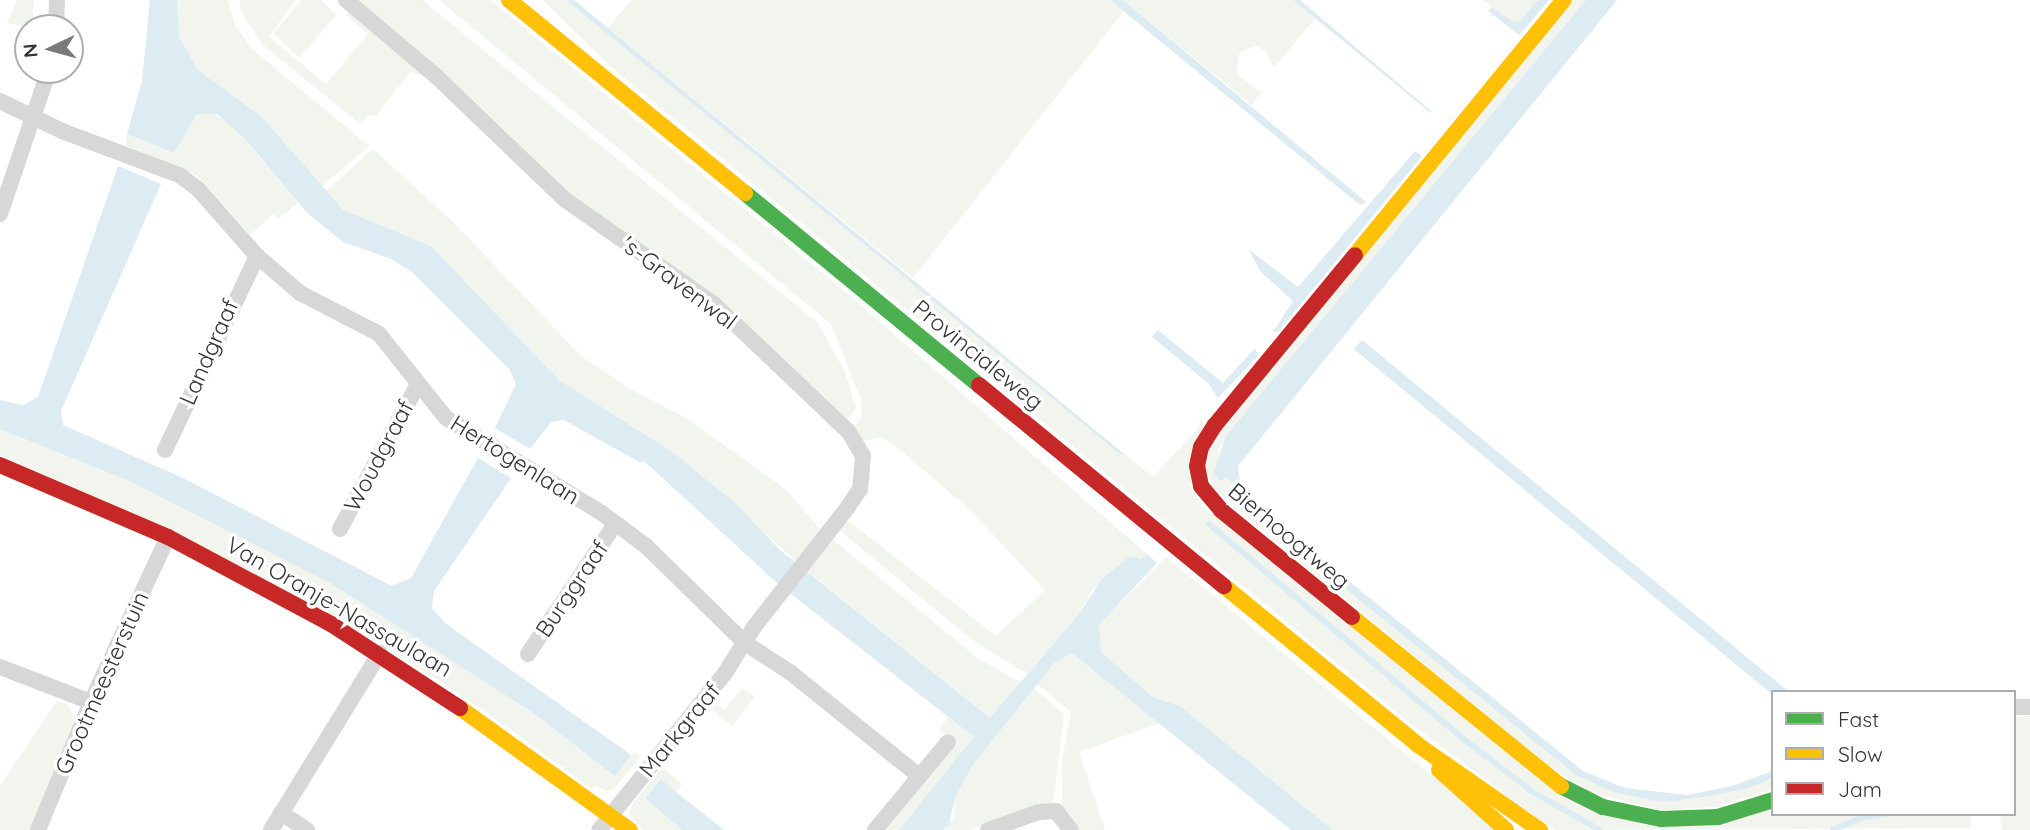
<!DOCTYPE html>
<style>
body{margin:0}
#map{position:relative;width:2030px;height:830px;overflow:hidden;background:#fff;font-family:Quicksand,sans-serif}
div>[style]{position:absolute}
.green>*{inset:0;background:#f1f5ed}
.water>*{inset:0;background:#ddebf3}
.stream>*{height:6px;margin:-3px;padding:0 3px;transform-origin:3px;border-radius:3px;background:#ddebf3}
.street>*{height:16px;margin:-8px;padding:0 8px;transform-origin:8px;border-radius:8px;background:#d7d7d7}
.fast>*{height:16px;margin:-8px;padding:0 8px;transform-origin:8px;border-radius:8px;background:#4caf50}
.slow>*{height:16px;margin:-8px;padding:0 8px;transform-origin:8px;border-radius:8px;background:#ffc107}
.jam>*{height:16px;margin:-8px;padding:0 8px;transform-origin:8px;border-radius:8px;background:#c62828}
span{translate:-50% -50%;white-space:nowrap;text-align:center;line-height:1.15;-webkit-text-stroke:7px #fff;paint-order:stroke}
.street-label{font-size:23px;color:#333}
.legend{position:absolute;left:1771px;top:690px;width:245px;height:126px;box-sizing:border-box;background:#fff;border:2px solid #adadad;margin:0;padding:9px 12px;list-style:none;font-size:21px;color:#333}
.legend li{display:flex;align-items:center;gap:14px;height:35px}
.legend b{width:35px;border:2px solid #adadad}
.north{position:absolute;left:14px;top:14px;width:70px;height:70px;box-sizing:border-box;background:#fff;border:2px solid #adadad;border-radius:50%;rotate:265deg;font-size:19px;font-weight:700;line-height:28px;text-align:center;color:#333}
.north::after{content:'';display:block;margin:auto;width:24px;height:32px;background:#7a7a7a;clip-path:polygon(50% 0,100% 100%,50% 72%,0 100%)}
</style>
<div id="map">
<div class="green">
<div style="clip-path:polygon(17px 0,34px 0,32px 28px,7px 23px)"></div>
<div style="clip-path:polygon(177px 0,228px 0,235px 25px,253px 50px,369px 146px,321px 187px,262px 117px,198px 70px,179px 37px)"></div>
<div style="clip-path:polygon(239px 0,295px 0,269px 37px,326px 84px,368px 34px,346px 15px,349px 10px,424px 77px,411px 71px,376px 116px,368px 115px,360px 124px,264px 46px,244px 18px)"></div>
<div style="clip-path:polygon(301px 0,321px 0,336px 15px,299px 58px,274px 33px)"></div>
<div style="clip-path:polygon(353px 0,422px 0,818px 323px,845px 372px,856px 408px,845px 423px,717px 299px,586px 209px,467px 94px)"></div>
<div style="clip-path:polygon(439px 0,490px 0,844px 291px,1148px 555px,1141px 559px,1130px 556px,1091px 592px,1079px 614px,1027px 674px,971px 639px,838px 529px,846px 519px,996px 636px,1045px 590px,968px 508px,900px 450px,881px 437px,863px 441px,853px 431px,862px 415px,861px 400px,831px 324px)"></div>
<div style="clip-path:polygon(543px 0,566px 0,1153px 477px,1198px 429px,1201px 418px,1206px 425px,1190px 487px,1205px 508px,1601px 815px,1773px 809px,1773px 814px,1971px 814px,1971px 828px,1555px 830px,1546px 825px,1404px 718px,610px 66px)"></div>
<div style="clip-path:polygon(631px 0,1110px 0,1124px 11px,913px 278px,608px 28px)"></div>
<div style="clip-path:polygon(1123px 0,1293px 0,1315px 18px,1274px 68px,1266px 51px,1256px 46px,1239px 53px,1237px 74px,1261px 92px,1252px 105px)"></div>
<div style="clip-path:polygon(1483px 0,1538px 0,1520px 21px,1513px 23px)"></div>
<div style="clip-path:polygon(1574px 0,1586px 0,1218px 450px,1225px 476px,1276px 529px,1576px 775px,1664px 802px,1756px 786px,1773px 777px,1773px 789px,1716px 807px,1661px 810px,1592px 793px,1538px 759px,1214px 489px,1207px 471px,1210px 444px)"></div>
<div style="clip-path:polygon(210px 112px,232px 125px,298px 203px,278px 219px,273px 214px,250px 235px,198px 176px,125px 145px,127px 134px,174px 153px,186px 125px,197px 114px)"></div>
<div style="clip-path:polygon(373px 149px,452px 221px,581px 356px,630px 389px,686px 418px,784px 488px,820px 529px,796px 561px,671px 451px,559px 380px,431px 246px,343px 210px,325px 192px)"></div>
<div style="clip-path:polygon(0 429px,127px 480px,330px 583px,532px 712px,615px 775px,634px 752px,640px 757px,614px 789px,605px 791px,595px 785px,592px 789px,488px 713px,374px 639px,378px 633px,372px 629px,367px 635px,0 455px)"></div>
<div style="clip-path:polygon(832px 539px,979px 659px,1020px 682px,994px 715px,990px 718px,806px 570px)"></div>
<div style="clip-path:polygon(1166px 557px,1423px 768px,1495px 830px,1333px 830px,1180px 706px,1155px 699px,1101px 652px,1099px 625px)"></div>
<div style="clip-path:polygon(1072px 653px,1160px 723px,1079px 752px,1105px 830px,1078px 830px,1062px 807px,1062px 760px,1071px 712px,1037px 684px,1054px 663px)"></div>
<div style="clip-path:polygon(742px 688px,755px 697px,732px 726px,710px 708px,714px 702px,724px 710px)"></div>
<div style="clip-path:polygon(1034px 688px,1064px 714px,1053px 804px,1038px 804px,971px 830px,942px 830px,954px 818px,955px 798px,972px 766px)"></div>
<div style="clip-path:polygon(57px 701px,67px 704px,75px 718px,31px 830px,0 830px,0 786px)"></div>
<div style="clip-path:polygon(949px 716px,974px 738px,899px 830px,886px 830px,957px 744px,939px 729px)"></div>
<div style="clip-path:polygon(2030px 716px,2030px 830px,2002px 830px,2000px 814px,2014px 814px,2014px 717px)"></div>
<div style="clip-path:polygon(662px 767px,682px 784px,676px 792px,660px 779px,645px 798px,682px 830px,642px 830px,629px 814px,633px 803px)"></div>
</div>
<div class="water">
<div style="clip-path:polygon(150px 0,177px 0,179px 37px,198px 70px,262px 117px,343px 210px,431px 246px,559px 380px,671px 451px,735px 503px,780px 550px,990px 718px,1079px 614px,1102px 579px,1130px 556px,1140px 559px,1148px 555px,1157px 563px,1099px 625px,1101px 652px,1154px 698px,1180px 706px,1333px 830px,1291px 830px,1072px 653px,1054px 663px,972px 766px,955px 798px,949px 825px,942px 830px,899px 830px,974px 737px,777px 583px,644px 461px,641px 463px,564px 420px,551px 422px,530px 449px,495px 428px,516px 384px,510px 370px,412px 272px,389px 258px,343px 242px,307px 213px,244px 138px,217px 114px,197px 114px,174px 153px,127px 134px,142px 81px)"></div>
<div style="clip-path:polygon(566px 0,574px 0,1125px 455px,1120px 454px)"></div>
<div style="clip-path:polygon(1110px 0,1123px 0,1366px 202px,1361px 205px,1350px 197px)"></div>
<div style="clip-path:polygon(1293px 0,1300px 0,1432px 112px,1431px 113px)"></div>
<div style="clip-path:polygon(1538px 0,1549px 0,1519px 35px,1488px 11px,1492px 7px,1513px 22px,1520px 21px)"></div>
<div style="clip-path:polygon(1586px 0,1617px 0,1238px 466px,1241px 486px,1282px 527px,1583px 771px,1625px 788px,1687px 795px,1732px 786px,1773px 771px,1773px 777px,1756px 786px,1711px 796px,1664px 802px,1616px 793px,1576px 775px,1319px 567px,1226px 477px,1221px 481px,1213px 475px,1226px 436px)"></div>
<div style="clip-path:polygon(1415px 151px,1422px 156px,1278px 332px,1273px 332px,1293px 301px,1260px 271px,1249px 250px,1298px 287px)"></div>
<div style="clip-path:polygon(118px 166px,161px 184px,61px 411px,63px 425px,185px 479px,392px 586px,411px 578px,478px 458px,511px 478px,434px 591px,432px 608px,445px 623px,631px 755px,615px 776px,532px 712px,330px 583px,127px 480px,0 429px,0 400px,23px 405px,38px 397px)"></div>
<div style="clip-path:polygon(1158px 330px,1223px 383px,1255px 348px,1258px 356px,1218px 398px,1208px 383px,1152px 337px)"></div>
<div style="clip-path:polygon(1362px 340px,1789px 692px,1773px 692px,1773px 695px,1354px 349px)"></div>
<div style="clip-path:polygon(661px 779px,676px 792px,724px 830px,682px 830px,645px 798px)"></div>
</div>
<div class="stream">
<div style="left:1209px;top:524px;width:330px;rotate:40.2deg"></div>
<div style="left:1461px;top:737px;width:91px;rotate:37.4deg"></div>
<div style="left:1533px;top:792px;width:77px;rotate:29.6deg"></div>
<div style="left:1833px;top:830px;width:34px;rotate:-23deg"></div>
<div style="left:1864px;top:817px;width:22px;rotate:-8deg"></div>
</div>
<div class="street">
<div style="left:346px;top:0;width:119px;rotate:40.2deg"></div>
<div style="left:437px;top:77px;width:176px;rotate:43.8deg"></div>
<div style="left:564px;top:199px;width:183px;rotate:35deg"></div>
<div style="left:714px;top:304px;width:185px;rotate:43.5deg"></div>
<div style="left:848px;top:431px;width:29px;rotate:59deg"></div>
<div style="left:863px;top:456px;width:33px;rotate:95deg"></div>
<div style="left:860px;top:489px;width:22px;rotate:124deg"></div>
<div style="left:848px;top:507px;width:152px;rotate:128.1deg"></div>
<div style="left:754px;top:627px;width:54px;rotate:122.2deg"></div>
<div style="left:725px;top:673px;width:201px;rotate:128.7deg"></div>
<div style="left:56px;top:28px;width:28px;rotate:-88deg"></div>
<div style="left:0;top:101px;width:69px;rotate:25.8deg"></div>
<div style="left:62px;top:131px;width:125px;rotate:20.6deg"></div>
<div style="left:179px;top:175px;width:24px;rotate:36deg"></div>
<div style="left:198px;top:189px;width:89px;rotate:48.6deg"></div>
<div style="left:257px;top:256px;width:57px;rotate:40.7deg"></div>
<div style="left:300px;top:293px;width:89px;rotate:27.4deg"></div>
<div style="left:379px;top:334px;width:107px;rotate:51.4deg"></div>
<div style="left:446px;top:418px;width:184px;rotate:31.4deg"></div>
<div style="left:603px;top:514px;width:54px;rotate:36.7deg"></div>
<div style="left:646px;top:546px;width:139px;rotate:44.4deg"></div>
<div style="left:745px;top:643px;width:55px;rotate:33.1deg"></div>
<div style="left:791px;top:673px;width:164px;rotate:38.8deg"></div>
<div style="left:0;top:214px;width:152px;rotate:-71.2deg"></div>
<div style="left:165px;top:450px;width:215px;rotate:-64.6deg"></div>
<div style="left:340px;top:529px;width:165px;rotate:-61.7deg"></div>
<div style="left:528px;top:654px;width:156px;rotate:-56.2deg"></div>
<div style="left:0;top:667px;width:97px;rotate:21deg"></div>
<div style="left:2014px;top:707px;width:16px"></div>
<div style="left:281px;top:813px;width:31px;rotate:33deg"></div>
<div style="left:38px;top:830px;width:139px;rotate:-67.5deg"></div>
<div style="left:91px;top:702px;width:182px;rotate:-65deg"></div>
<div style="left:271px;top:830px;width:208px;rotate:-58.4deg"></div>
<div style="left:875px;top:830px;width:114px;rotate:-50.3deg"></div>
<div style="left:988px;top:830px;width:54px;rotate:-19.4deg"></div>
<div style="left:1039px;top:812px;width:17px;rotate:-3deg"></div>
<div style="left:1056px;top:811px;width:24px;rotate:52deg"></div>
</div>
<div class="fast">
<div style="left:745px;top:193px;width:303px;rotate:39.4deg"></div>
<div style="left:1561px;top:786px;width:47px;rotate:26.6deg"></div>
<div style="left:1603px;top:807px;width:59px;rotate:11.7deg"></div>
<div style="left:1661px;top:819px;width:57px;rotate:-2deg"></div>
<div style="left:1718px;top:817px;width:58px;rotate:-17.2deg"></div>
</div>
<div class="slow">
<div style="left:509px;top:0;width:305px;rotate:39.3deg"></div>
<div style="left:1355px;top:255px;width:330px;rotate:-50.7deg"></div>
<div style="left:1224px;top:586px;width:251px;rotate:39.3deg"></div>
<div style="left:1418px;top:745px;width:149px;rotate:34.9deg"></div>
<div style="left:1352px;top:617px;width:269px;rotate:39deg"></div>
<div style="left:460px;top:708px;width:209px;rotate:35.7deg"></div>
<div style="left:1439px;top:770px;width:90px;rotate:41.8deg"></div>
</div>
<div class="jam">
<div style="left:979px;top:385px;width:317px;rotate:39.4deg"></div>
<div style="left:0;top:465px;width:183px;rotate:23.2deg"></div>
<div style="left:168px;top:537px;width:185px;rotate:28.1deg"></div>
<div style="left:331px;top:624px;width:154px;rotate:33.1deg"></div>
<div style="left:1352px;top:617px;width:169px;rotate:-140.8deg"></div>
<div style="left:1221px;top:510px;width:31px;rotate:-130deg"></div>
<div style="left:1201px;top:486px;width:20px;rotate:-101deg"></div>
<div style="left:1197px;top:466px;width:19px;rotate:-78deg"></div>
<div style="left:1201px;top:447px;width:26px;rotate:-58deg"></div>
<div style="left:1215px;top:425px;width:220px;rotate:-50.5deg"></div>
</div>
<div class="street-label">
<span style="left:679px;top:283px;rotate:37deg">'s-Gravenwal</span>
<span style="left:209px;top:352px;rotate:-66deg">Landgraaf</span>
<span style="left:978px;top:355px;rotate:39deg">Provincialeweg</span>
<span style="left:379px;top:456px;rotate:-62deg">Woudgraaf</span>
<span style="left:515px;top:460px;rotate:32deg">Hertogenlaan</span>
<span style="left:1289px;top:536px;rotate:40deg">Bierhoogtweg</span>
<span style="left:572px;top:589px;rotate:-56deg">Burggraaf</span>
<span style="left:339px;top:607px;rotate:30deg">Van Oranje-Nassaulaan</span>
<span style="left:102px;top:683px;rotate:-66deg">Grootmeesterstuin</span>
<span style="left:680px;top:730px;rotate:-51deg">Markgraaf</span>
</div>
<ul class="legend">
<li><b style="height:9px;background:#4caf50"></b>Fast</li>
<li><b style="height:9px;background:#ffc107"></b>Slow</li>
<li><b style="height:9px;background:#c62828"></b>Jam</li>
</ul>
<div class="north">N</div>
</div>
